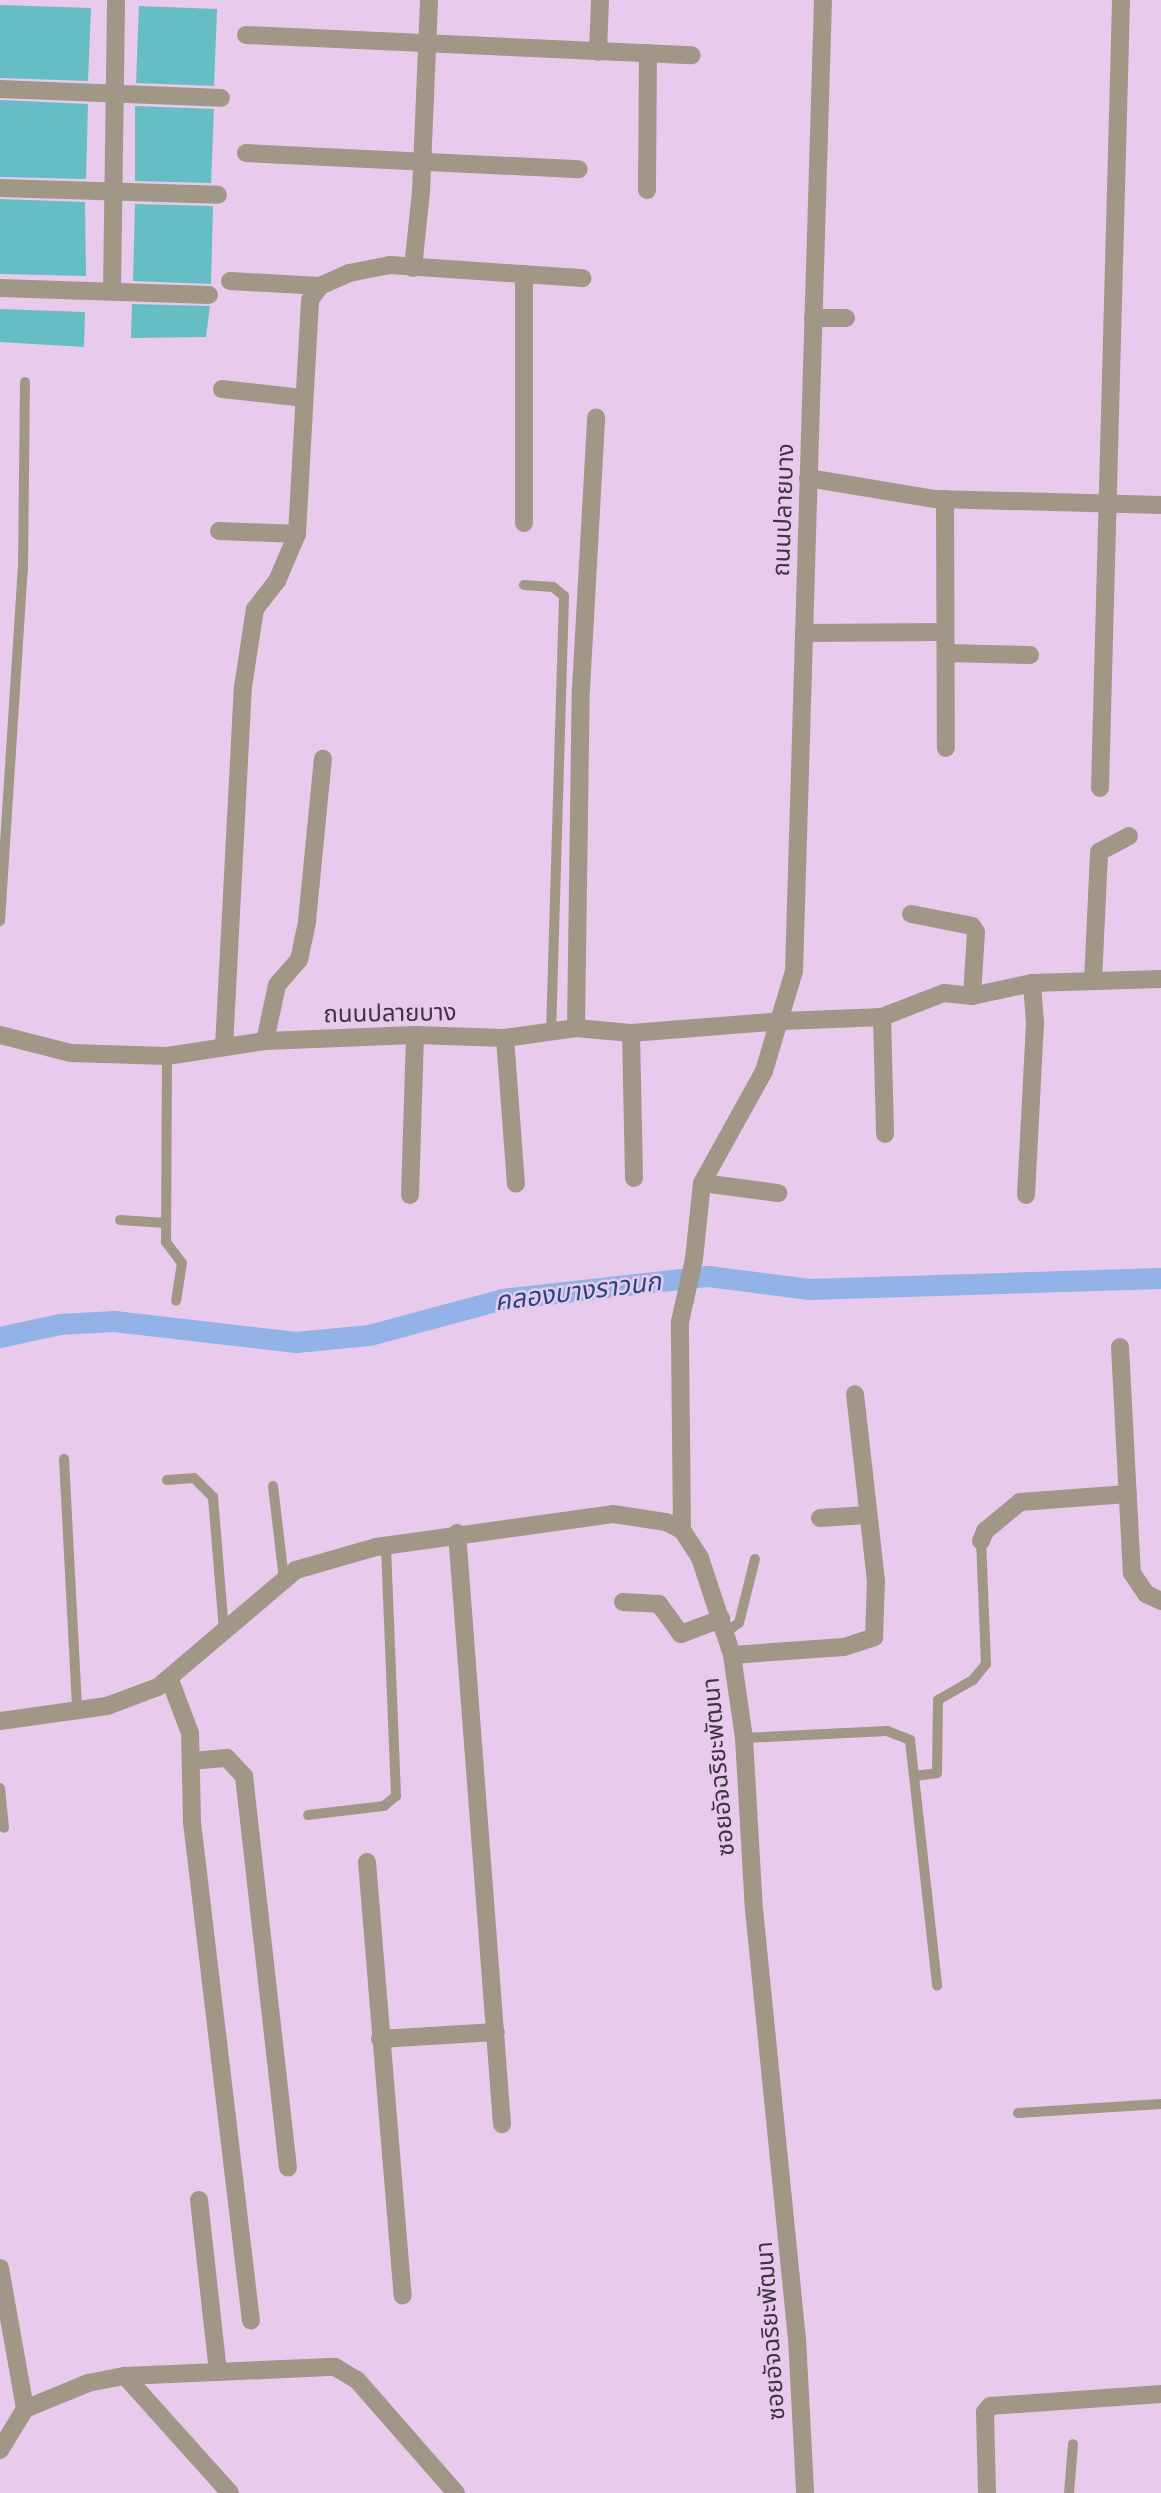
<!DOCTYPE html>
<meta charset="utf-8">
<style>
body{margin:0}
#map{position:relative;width:1161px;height:2493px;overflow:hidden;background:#e8caed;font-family:Helvetica,"Noto Sans Thai",sans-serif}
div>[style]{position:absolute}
.canal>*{height:21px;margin:-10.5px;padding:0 10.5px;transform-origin:10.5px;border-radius:10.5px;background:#93b2e7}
.building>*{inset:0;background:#67bdc4}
.service>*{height:10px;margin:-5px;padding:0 5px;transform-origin:5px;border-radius:5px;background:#a19787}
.minor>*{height:18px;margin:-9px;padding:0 9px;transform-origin:9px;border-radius:9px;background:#a19787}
.tertiary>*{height:18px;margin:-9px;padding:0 9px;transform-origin:9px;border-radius:9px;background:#a19787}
span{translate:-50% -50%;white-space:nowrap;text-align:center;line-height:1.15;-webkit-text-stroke:5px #e8caed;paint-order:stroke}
.street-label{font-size:24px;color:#3f3341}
.water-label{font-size:26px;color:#254787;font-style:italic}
</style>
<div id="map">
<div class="canal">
<div style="left:0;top:1337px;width:61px;rotate:-12.2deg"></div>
<div style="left:60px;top:1324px;width:54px;rotate:-3.2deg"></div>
<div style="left:114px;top:1321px;width:183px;rotate:6.6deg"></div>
<div style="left:296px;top:1342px;width:73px;rotate:-5.5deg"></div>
<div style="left:369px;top:1335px;width:138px;rotate:-15.1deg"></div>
<div style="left:502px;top:1299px;width:207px;rotate:-6.4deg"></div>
<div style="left:708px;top:1276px;width:102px;rotate:7.3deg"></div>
<div style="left:809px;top:1289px;width:352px;rotate:-1.8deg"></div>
</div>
<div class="building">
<div style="clip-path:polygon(0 5px,91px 8px,88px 81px,0 78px)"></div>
<div style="clip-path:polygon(139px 6px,217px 9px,214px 86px,136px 83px)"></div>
<div style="clip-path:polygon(0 100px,88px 104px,86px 179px,0 177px)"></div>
<div style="clip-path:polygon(135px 106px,214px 109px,211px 183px,135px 181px)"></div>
<div style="clip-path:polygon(0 199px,85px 202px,86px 276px,0 274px)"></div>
<div style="clip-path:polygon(135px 204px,213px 206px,211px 284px,133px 281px)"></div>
<div style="clip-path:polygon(132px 304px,210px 306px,206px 337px,131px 338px)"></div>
<div style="clip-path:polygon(0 309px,85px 312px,84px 347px,0 342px)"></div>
</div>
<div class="service">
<div style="left:524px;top:585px;width:29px;rotate:4deg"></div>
<div style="left:553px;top:587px;width:14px;rotate:39deg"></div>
<div style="left:564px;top:596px;width:433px;rotate:91.7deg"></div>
<div style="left:0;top:921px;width:353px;rotate:-86.3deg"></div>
<div style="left:23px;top:569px;width:187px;rotate:-89.4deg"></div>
<div style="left:167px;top:1056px;width:186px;rotate:90.3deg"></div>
<div style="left:166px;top:1242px;width:26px;rotate:53deg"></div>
<div style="left:182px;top:1263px;width:38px;rotate:99deg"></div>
<div style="left:120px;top:1220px;width:46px;rotate:3.7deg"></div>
<div style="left:64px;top:1459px;width:252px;rotate:87deg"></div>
<div style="left:167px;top:1480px;width:27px;rotate:-4deg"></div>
<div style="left:194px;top:1478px;width:27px;rotate:45deg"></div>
<div style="left:213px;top:1497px;width:134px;rotate:85.3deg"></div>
<div style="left:273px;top:1486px;width:94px;rotate:83.3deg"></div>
<div style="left:725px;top:1633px;width:17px;rotate:-36deg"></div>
<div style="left:739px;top:1623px;width:66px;rotate:-76deg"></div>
<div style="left:744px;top:1738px;width:143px;rotate:-2.8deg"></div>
<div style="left:887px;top:1731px;width:25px;rotate:21deg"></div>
<div style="left:910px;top:1740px;width:247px;rotate:83.7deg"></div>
<div style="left:914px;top:1776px;width:23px;rotate:-7deg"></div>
<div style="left:937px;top:1773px;width:73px;rotate:-89.2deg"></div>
<div style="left:938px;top:1700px;width:40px;rotate:-29.7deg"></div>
<div style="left:973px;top:1680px;width:21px;rotate:-51deg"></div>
<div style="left:986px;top:1664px;width:123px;rotate:-92.3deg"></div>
<div style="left:0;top:1788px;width:40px;rotate:84.3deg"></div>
<div style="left:308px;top:1815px;width:77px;rotate:-6.8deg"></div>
<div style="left:384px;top:1806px;width:16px;rotate:-40deg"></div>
<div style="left:396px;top:1796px;width:251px;rotate:-92.3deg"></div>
<div style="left:1018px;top:2113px;width:143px;rotate:-3.6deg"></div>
<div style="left:1069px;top:2493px;width:49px;rotate:-85.3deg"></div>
</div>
<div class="minor">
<div style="left:246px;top:35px;width:446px;rotate:2.6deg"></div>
<div style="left:598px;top:52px;width:52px;rotate:-87.8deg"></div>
<div style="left:0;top:89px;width:221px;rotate:2.3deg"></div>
<div style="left:246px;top:153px;width:333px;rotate:2.8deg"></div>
<div style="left:0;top:188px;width:218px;rotate:1.8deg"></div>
<div style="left:647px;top:190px;width:137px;rotate:-89.6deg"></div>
<div style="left:413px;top:268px;width:76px;rotate:-84deg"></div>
<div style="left:421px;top:192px;width:192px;rotate:-87.6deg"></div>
<div style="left:230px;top:281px;width:90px;rotate:3.2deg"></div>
<div style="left:0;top:288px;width:209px;rotate:1.9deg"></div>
<div style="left:112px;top:291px;width:291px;rotate:-89.2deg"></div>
<div style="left:813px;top:318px;width:33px"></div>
<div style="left:222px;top:389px;width:81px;rotate:6.3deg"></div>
<div style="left:808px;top:478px;width:129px;rotate:9.4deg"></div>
<div style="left:935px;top:499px;width:226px;rotate:1.5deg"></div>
<div style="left:945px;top:499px;width:249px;rotate:89.8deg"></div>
<div style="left:524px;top:523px;width:249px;rotate:-90deg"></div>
<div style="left:219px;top:531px;width:78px;rotate:2.2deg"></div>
<div style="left:804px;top:633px;width:141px;rotate:-0.4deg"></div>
<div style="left:946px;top:653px;width:84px;rotate:1.4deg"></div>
<div style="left:1100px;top:788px;width:788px;rotate:-88.47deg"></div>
<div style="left:911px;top:914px;width:62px;rotate:11.1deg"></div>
<div style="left:972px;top:926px;width:7px;rotate:56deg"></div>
<div style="left:976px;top:932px;width:64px;rotate:93.6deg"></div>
<div style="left:1093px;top:981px;width:129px;rotate:-87.3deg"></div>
<div style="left:1099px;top:852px;width:34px;rotate:-28deg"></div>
<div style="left:882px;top:1017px;width:117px;rotate:88.5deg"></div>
<div style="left:783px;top:1021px;width:99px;rotate:-2.3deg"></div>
<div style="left:882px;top:1017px;width:66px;rotate:-21.2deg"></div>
<div style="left:944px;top:993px;width:28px;rotate:6deg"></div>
<div style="left:972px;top:996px;width:61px;rotate:-12.2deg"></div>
<div style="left:1032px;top:983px;width:129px;rotate:-1.8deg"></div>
<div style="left:576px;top:1028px;width:339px;rotate:-89.2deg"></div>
<div style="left:581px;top:689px;width:272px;rotate:-86.8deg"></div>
<div style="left:631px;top:1033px;width:145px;rotate:88.8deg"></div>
<div style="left:505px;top:1038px;width:146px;rotate:85.7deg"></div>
<div style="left:265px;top:1041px;width:57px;rotate:-77.9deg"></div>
<div style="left:277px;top:985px;width:33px;rotate:-49deg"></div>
<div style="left:299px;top:960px;width:40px;rotate:-78deg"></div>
<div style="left:307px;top:921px;width:163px;rotate:-84.4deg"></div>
<div style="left:224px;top:1047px;width:361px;rotate:-87deg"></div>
<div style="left:243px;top:687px;width:79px;rotate:-81.3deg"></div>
<div style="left:255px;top:609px;width:36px;rotate:-52deg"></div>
<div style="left:277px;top:581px;width:51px;rotate:-66.9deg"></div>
<div style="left:297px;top:534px;width:234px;rotate:-86.8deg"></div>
<div style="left:310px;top:300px;width:17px;rotate:-54deg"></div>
<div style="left:320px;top:286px;width:32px;rotate:-24deg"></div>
<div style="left:349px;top:273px;width:42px;rotate:-11deg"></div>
<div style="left:390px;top:265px;width:193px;rotate:3.9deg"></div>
<div style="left:702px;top:1183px;width:77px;rotate:7.5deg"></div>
<div style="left:410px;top:1195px;width:160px;rotate:-88.2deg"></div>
<div style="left:1026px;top:1195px;width:172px;rotate:-87deg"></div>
<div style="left:1035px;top:1023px;width:40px;rotate:-94.3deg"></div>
<div style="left:1120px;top:1347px;width:226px;rotate:87deg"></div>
<div style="left:1132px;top:1573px;width:25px;rotate:56deg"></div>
<div style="left:1146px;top:1594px;width:17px;rotate:25deg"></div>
<div style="left:820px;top:1518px;width:47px;rotate:-3.7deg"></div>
<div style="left:457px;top:1533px;width:593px;rotate:85.65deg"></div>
<div style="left:981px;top:1541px;width:11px;rotate:-68deg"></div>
<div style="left:985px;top:1531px;width:45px;rotate:-39.6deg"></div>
<div style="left:1020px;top:1502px;width:108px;rotate:-4.2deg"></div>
<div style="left:623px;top:1602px;width:36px;rotate:3deg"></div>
<div style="left:659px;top:1604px;width:37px;rotate:54deg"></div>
<div style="left:681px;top:1634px;width:43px;rotate:-20.6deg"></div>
<div style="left:732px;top:1655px;width:112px;rotate:-4.1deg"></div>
<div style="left:844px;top:1647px;width:32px;rotate:-18deg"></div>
<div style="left:874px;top:1637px;width:56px;rotate:-88deg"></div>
<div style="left:876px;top:1581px;width:188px;rotate:-96.4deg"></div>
<div style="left:170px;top:1680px;width:57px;rotate:69.3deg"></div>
<div style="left:190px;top:1733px;width:89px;rotate:88.7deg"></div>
<div style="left:192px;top:1822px;width:502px;rotate:83.26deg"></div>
<div style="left:191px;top:1761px;width:36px;rotate:-5deg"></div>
<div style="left:227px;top:1758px;width:25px;rotate:47deg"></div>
<div style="left:244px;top:1776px;width:394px;rotate:83.6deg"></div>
<div style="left:367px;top:1862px;width:435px;rotate:85.3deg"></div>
<div style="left:380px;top:2039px;width:116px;rotate:-3.5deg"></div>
<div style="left:199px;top:2200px;width:173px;rotate:83.7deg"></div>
<div style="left:0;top:2268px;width:143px;rotate:79.9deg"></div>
<div style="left:125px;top:2376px;width:157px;rotate:48.1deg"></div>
<div style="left:0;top:2450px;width:48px;rotate:-58.6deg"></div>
<div style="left:25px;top:2409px;width:68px;rotate:-22.4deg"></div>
<div style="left:88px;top:2383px;width:38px;rotate:-11deg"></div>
<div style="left:125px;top:2376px;width:210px;rotate:-2.5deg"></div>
<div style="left:335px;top:2367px;width:26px;rotate:31deg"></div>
<div style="left:357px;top:2380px;width:150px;rotate:48.8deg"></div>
<div style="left:987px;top:2493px;width:81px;rotate:-91.4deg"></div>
<div style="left:985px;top:2412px;width:8px;rotate:-50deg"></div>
<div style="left:990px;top:2406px;width:171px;rotate:-4deg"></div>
</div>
<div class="tertiary">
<div style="left:0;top:1035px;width:73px;rotate:14.2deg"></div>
<div style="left:71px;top:1053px;width:96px;rotate:1.8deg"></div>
<div style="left:167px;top:1056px;width:99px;rotate:-8.7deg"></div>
<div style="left:265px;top:1041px;width:150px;rotate:-2.3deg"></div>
<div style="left:415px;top:1035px;width:90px;rotate:1.9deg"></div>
<div style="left:505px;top:1038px;width:72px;rotate:-8deg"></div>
<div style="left:576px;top:1028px;width:55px;rotate:5.2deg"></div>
<div style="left:631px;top:1033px;width:152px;rotate:-4.5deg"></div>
<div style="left:682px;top:1530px;width:208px;rotate:-90.6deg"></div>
<div style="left:680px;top:1322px;width:65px;rotate:-77.5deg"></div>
<div style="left:694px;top:1259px;width:76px;rotate:-84deg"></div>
<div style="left:702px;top:1183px;width:128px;rotate:-61deg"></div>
<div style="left:764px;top:1071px;width:104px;rotate:-73.3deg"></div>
<div style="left:794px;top:971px;width:971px;rotate:-88.29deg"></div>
<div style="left:0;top:1721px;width:108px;rotate:-8deg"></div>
<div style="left:107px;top:1706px;width:54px;rotate:-20.4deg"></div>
<div style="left:158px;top:1687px;width:181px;rotate:-40.3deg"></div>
<div style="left:296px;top:1570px;width:83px;rotate:-16deg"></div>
<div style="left:376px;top:1547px;width:239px;rotate:-7.9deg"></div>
<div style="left:613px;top:1514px;width:54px;rotate:8.6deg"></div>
<div style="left:666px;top:1522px;width:18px;rotate:27deg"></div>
<div style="left:682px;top:1530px;width:33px;rotate:57deg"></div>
<div style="left:700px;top:1558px;width:102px;rotate:71.7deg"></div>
<div style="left:732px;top:1655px;width:84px;rotate:81.8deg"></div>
<div style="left:744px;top:1738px;width:171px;rotate:86.7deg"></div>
<div style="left:754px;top:1909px;width:431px;rotate:84.3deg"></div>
<div style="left:797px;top:2338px;width:155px;rotate:87deg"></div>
</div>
<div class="street-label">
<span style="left:783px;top:510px;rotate:-88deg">ถนนปลายบาง</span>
<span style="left:390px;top:1013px;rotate:-1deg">ถนนปลายบาง</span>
<span style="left:718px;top:1767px;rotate:-95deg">ซอยอัจฉริยะพัฒนา</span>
<span style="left:770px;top:2331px;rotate:-94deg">ซอยอัจฉริยะพัฒนา</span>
</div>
<div class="water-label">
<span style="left:578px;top:1292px;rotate:-7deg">คลองบางราวนก</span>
</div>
</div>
